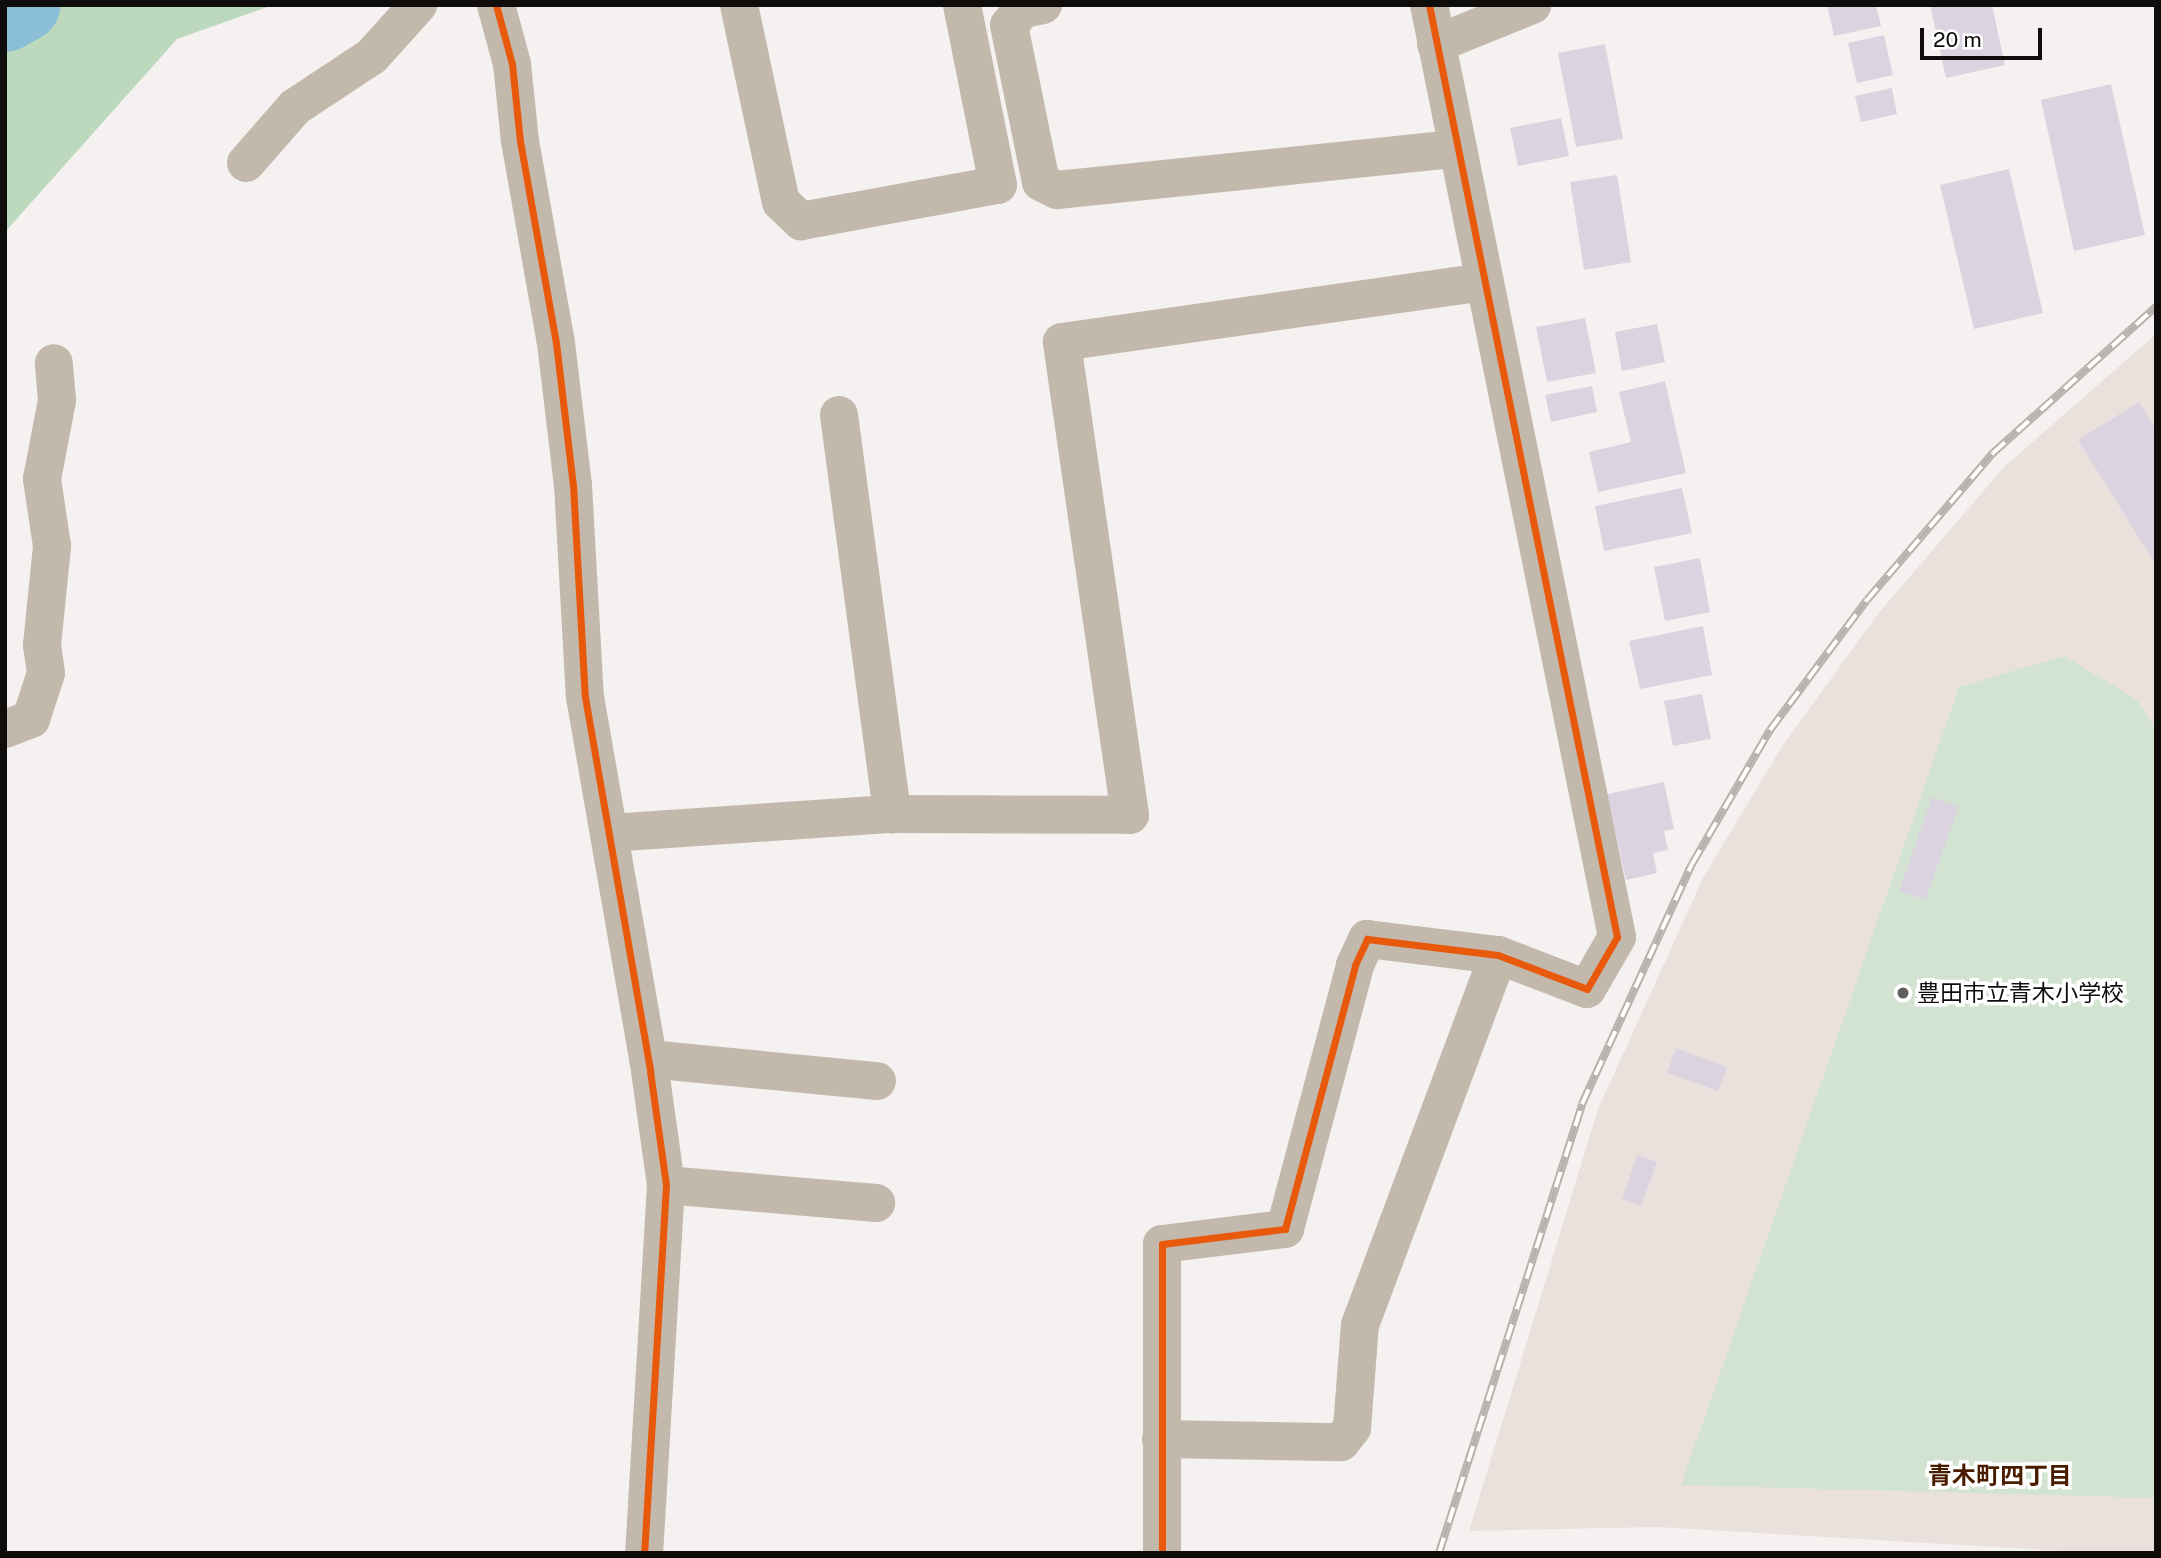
<!DOCTYPE html>
<meta charset="utf-8">
<style>
body{margin:0}
#map{position:relative;width:2161px;height:1558px;overflow:hidden;background:#f5f1f0;font-family:"Public Sans","Noto Sans JP",sans-serif}
div>[style]{position:absolute}
.built>*{inset:0;background:#ebe1dc}
.green>*{inset:0;background:#d2e4d1}
.forest>*{inset:0;background:#bdd9bd}
.river>*{height:74px;margin:-37px;padding:0 37px;transform-origin:37px;border-radius:37px;background:#8bbfd8}
.building>*{inset:0;background:#dbd4e0}
.minor>*{height:38px;margin:-19px;padding:0 19px;transform-origin:19px;border-radius:19px;background:#c3b8ac}
.rail>*{height:8px;margin-top:-4px;transform-origin:0;background:repeating-linear-gradient(90deg,#fff 0 16px,#b9b1ab 0 32px);box-sizing:border-box;border-block:2px solid #b9b1ab}
.cycleway>*{height:7px;margin:-3.5px;padding:0 3.5px;transform-origin:3.5px;border-radius:3.5px;background:#e8590c}
.dots>*{width:19px;height:19px;translate:-50% -50%;box-sizing:border-box;border:4px solid #fff;border-radius:50%}
span{translate:-50% -50%;white-space:nowrap;text-align:center;line-height:1.15;-webkit-text-stroke:7px #fff;paint-order:stroke}
.poi-label{font-size:23px;color:#0f0d0c}
.left{translate:0 -50%;text-align:left}
.neighbourhood-label{font-size:24px;color:#491c00;font-weight:700}
.frame{position:absolute;inset:0;border:7px solid #0f0d0c;pointer-events:none}
.scale{position:absolute;left:1920px;top:28px;width:122px;height:32px;box-sizing:border-box;border:4px solid #0f0d0c;border-top:0;padding-left:9px;font-size:21px;line-height:24px;white-space:nowrap;color:#0f0d0c;-webkit-text-stroke:5px #fff;paint-order:stroke}
</style>
<div id="map">
<div class="built">
<div style="clip-path:polygon(2156px 334px,2156px 1553px,2097px 1553px,1657px 1527px,1469px 1531px,1598px 1109px,1704px 876px,1783px 745px,1877px 615px,2005px 466px)"></div>
</div>
<div class="green">
<div style="clip-path:polygon(2064px 656px,2136px 699px,2156px 729px,2156px 1498px,1681px 1485px,1959px 687px)"></div>
</div>
<div class="forest">
<div style="clip-path:polygon(5px 5px,273px 5px,177px 39px,5px 232px)"></div>
</div>
<div class="river">
<div style="left:5px;top:15px;width:21px;rotate:-29deg"></div>
</div>
<div class="building">
<div style="clip-path:polygon(1827px 5px,1876px 5px,1881px 26px,1834px 36px)"></div>
<div style="clip-path:polygon(1930px 5px,1992px 5px,2005px 65px,1946px 78px)"></div>
<div style="clip-path:polygon(1884px 35px,1893px 75px,1857px 83px,1848px 43px)"></div>
<div style="clip-path:polygon(1605px 44px,1623px 139px,1576px 147px,1558px 53px)"></div>
<div style="clip-path:polygon(2111px 84px,2145px 235px,2074px 251px,2041px 100px)"></div>
<div style="clip-path:polygon(1892px 88px,1897px 114px,1861px 122px,1855px 96px)"></div>
<div style="clip-path:polygon(1561px 118px,1569px 156px,1518px 166px,1510px 128px)"></div>
<div style="clip-path:polygon(2009px 169px,2043px 313px,1974px 329px,1940px 185px)"></div>
<div style="clip-path:polygon(1617px 175px,1631px 262px,1584px 270px,1570px 182px)"></div>
<div style="clip-path:polygon(1585px 318px,1596px 373px,1547px 382px,1536px 327px)"></div>
<div style="clip-path:polygon(1657px 324px,1665px 362px,1622px 371px,1615px 332px)"></div>
<div style="clip-path:polygon(1665px 381px,1686px 473px,1598px 492px,1589px 452px,1631px 442px,1619px 392px)"></div>
<div style="clip-path:polygon(1592px 386px,1597px 412px,1551px 422px,1545px 395px)"></div>
<div style="clip-path:polygon(2139px 402px,2156px 429px,2156px 565px,2078px 440px)"></div>
<div style="clip-path:polygon(1682px 488px,1692px 533px,1604px 551px,1595px 506px)"></div>
<div style="clip-path:polygon(1700px 558px,1710px 612px,1665px 621px,1654px 567px)"></div>
<div style="clip-path:polygon(1703px 626px,1712px 675px,1640px 689px,1629px 641px)"></div>
<div style="clip-path:polygon(1702px 694px,1711px 739px,1673px 746px,1664px 701px)"></div>
<div style="clip-path:polygon(1664px 782px,1674px 829px,1664px 831px,1668px 850px,1653px 853px,1657px 873px,1626px 880px,1607px 794px)"></div>
<div style="clip-path:polygon(1932px 797px,1959px 807px,1925px 900px,1899px 891px)"></div>
<div style="clip-path:polygon(1676px 1048px,1727px 1067px,1718px 1091px,1667px 1073px)"></div>
<div style="clip-path:polygon(1637px 1155px,1657px 1162px,1641px 1206px,1622px 1199px)"></div>
</div>
<div class="minor">
<div style="left:496px;top:5px;width:61px;rotate:74.8deg"></div>
<div style="left:512px;top:64px;width:77px;rotate:84.1deg"></div>
<div style="left:520px;top:141px;width:205px;rotate:79.9deg"></div>
<div style="left:556px;top:343px;width:143px;rotate:83.2deg"></div>
<div style="left:573px;top:485px;width:212px;rotate:86.8deg"></div>
<div style="left:585px;top:697px;width:380px;rotate:80.1deg"></div>
<div style="left:650px;top:1071px;width:115px;rotate:82deg"></div>
<div style="left:666px;top:1185px;width:369px;rotate:93.4deg"></div>
<div style="left:739px;top:5px;width:201px;rotate:78deg"></div>
<div style="left:781px;top:202px;width:28px;rotate:44deg"></div>
<div style="left:801px;top:221px;width:200px;rotate:-10.4deg"></div>
<div style="left:998px;top:185px;width:184px;rotate:-101.3deg"></div>
<div style="left:1043px;top:5px;width:20px;rotate:169deg"></div>
<div style="left:1023px;top:9px;width:21px;rotate:131deg"></div>
<div style="left:1009px;top:25px;width:160px;rotate:78.5deg"></div>
<div style="left:1041px;top:182px;width:18px;rotate:27deg"></div>
<div style="left:1057px;top:190px;width:402px;rotate:-5.9deg"></div>
<div style="left:1436px;top:44px;width:104px;rotate:-22.1deg"></div>
<div style="left:246px;top:163px;width:74px;rotate:-48.8deg"></div>
<div style="left:295px;top:107px;width:92px;rotate:-33.5deg"></div>
<div style="left:372px;top:56px;width:69px;rotate:-48deg"></div>
<div style="left:839px;top:415px;width:403px;rotate:82.4deg"></div>
<div style="left:5px;top:729px;width:28px;rotate:-21deg"></div>
<div style="left:31px;top:719px;width:48px;rotate:-71.9deg"></div>
<div style="left:46px;top:673px;width:28px;rotate:-98deg"></div>
<div style="left:42px;top:645px;width:100px;rotate:-84.2deg"></div>
<div style="left:52px;top:546px;width:68px;rotate:-98.5deg"></div>
<div style="left:42px;top:479px;width:80px;rotate:-79.2deg"></div>
<div style="left:57px;top:400px;width:37px;rotate:-95deg"></div>
<div style="left:610px;top:833px;width:283px;rotate:-3.9deg"></div>
<div style="left:892px;top:814px;width:238px;rotate:0.2deg"></div>
<div style="left:1130px;top:815px;width:478px;rotate:-98.2deg"></div>
<div style="left:1062px;top:342px;width:427px;rotate:-8.1deg"></div>
<div style="left:648px;top:1059px;width:230px;rotate:5.5deg"></div>
<div style="left:666px;top:1185px;width:211px;rotate:4.9deg"></div>
<div style="left:1161px;top:1439px;width:180px;rotate:1deg"></div>
<div style="left:1341px;top:1442px;width:18px;rotate:-52deg"></div>
<div style="left:1352px;top:1428px;width:103px;rotate:-85.6deg"></div>
<div style="left:1360px;top:1325px;width:395px;rotate:-69.5deg"></div>
<div style="left:1162px;top:1553px;width:309px;rotate:-90deg"></div>
<div style="left:1162px;top:1244px;width:124px;rotate:-7deg"></div>
<div style="left:1285px;top:1229px;width:273px;rotate:-75.1deg"></div>
<div style="left:1355px;top:965px;width:29px;rotate:-65deg"></div>
<div style="left:1367px;top:939px;width:132px;rotate:7deg"></div>
<div style="left:1498px;top:955px;width:95px;rotate:20.9deg"></div>
<div style="left:1587px;top:989px;width:60px;rotate:-60deg"></div>
<div style="left:1617px;top:937px;width:951px;rotate:-101.4deg"></div>
</div>
<div class="rail">
<div style="left:1439px;top:1553px;width:471px;rotate:-72.3deg"></div>
<div style="left:1582px;top:1104px;width:264px;rotate:-65.4deg"></div>
<div style="left:1692px;top:864px;width:155px;rotate:-59.8deg"></div>
<div style="left:1770px;top:730px;width:162px;rotate:-53.3deg"></div>
<div style="left:1867px;top:600px;width:194px;rotate:-49.4deg"></div>
<div style="left:1993px;top:453px;width:219px;rotate:-41.9deg"></div>
</div>
<div class="cycleway">
<div style="left:496px;top:5px;width:61px;rotate:74.8deg"></div>
<div style="left:512px;top:64px;width:77px;rotate:84.1deg"></div>
<div style="left:520px;top:141px;width:205px;rotate:79.9deg"></div>
<div style="left:556px;top:343px;width:143px;rotate:83.2deg"></div>
<div style="left:573px;top:485px;width:212px;rotate:86.8deg"></div>
<div style="left:585px;top:697px;width:380px;rotate:80.1deg"></div>
<div style="left:650px;top:1071px;width:115px;rotate:82deg"></div>
<div style="left:666px;top:1185px;width:369px;rotate:93.4deg"></div>
<div style="left:1162px;top:1553px;width:309px;rotate:-90deg"></div>
<div style="left:1162px;top:1244px;width:124px;rotate:-7deg"></div>
<div style="left:1285px;top:1229px;width:273px;rotate:-75.1deg"></div>
<div style="left:1355px;top:965px;width:29px;rotate:-65deg"></div>
<div style="left:1367px;top:939px;width:132px;rotate:7deg"></div>
<div style="left:1498px;top:955px;width:95px;rotate:20.9deg"></div>
<div style="left:1587px;top:989px;width:60px;rotate:-60deg"></div>
<div style="left:1617px;top:937px;width:951px;rotate:-101.4deg"></div>
</div>
<div class="dots">
<div style="left:1903px;top:993px;background:#605d5c"></div>
</div>
<div class="poi-label">
<span class="left" style="left:1917px;top:993px">豊田市立青木小学校</span>
</div>
<div class="neighbourhood-label">
<span style="left:2000px;top:1476px">青木町四丁目</span>
</div>
<div class="frame"></div>
<div class="scale">20 m</div>
</div>
